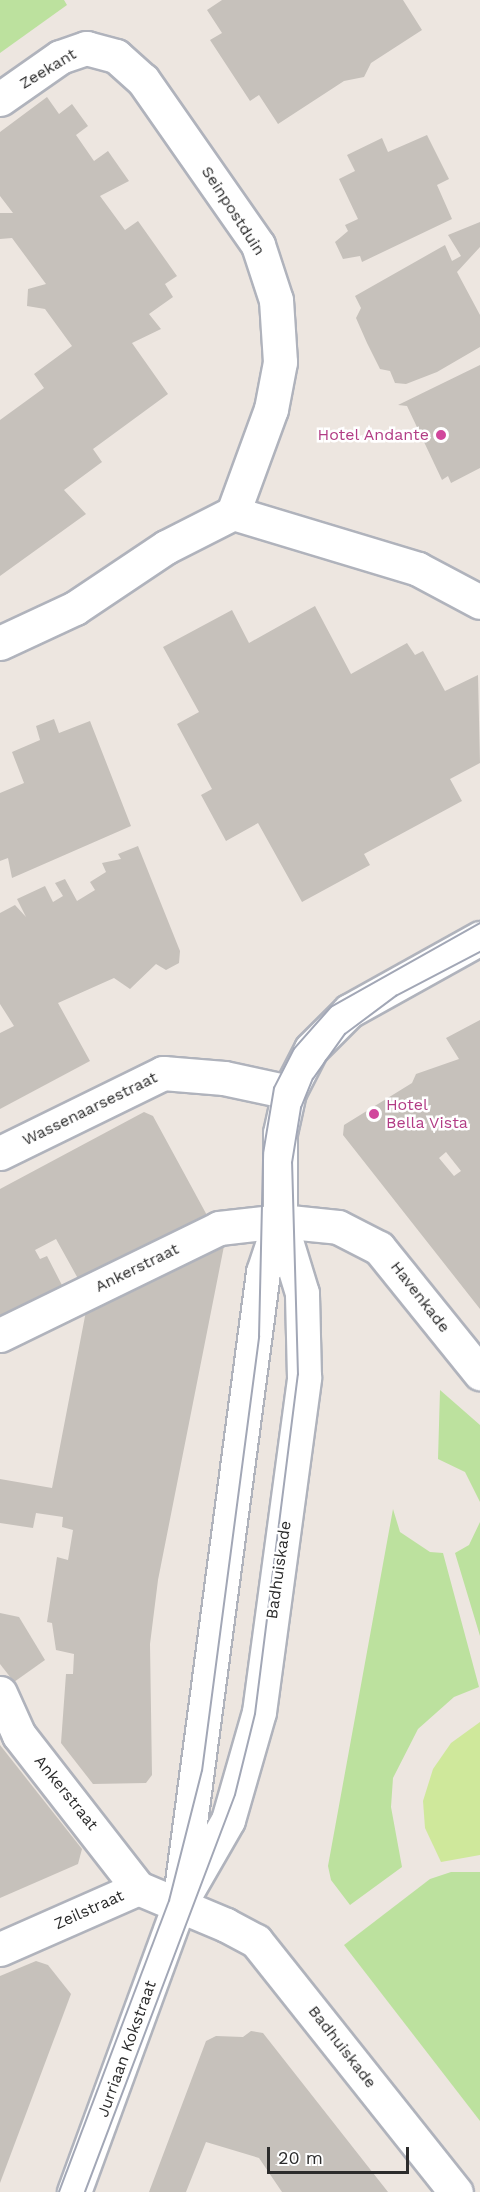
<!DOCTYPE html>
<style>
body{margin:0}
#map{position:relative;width:480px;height:2192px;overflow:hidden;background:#ede6e0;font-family:"Work Sans",sans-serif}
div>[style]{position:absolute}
.green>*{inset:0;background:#bce19e}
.pitch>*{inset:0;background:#cfe89b}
.building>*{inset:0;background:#c6c1bb}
.roads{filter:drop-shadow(2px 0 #b0b3bc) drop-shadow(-2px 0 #b0b3bc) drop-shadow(0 2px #b0b3bc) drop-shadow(0 -2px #b0b3bc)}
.street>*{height:33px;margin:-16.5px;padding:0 16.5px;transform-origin:16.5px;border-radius:16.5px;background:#fff}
.secondary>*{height:33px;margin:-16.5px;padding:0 16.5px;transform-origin:16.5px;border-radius:16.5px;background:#fff}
.tram>*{height:1.5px;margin:-0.75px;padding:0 0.75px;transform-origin:0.75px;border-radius:0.75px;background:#a2a7b6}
.dots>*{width:16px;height:16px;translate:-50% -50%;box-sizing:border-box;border:3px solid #fff;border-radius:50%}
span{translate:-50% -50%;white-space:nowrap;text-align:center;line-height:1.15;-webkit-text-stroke:5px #fff;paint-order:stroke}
.street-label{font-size:16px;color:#2c2c2c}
.hotel-label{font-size:16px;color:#b23c85}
.right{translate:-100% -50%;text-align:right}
.left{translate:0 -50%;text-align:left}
.scale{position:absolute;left:267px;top:2147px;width:142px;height:27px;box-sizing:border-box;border:3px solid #2c2c2c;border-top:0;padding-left:8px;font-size:18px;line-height:21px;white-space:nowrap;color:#2c2c2c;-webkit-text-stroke:4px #fff;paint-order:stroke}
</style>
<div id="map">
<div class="green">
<div style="clip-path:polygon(0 0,64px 0,67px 5px,0 53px)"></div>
<div style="clip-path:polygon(440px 1390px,480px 1425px,480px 1502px,465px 1472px,438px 1459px)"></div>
<div style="clip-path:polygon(393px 1509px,400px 1532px,430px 1552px,443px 1553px,479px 1687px,454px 1697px,418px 1729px,393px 1778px,391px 1807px,402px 1867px,350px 1905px,331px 1880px,328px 1866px)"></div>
<div style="clip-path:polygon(480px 1522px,480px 1636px,455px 1553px,469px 1545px)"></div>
<div style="clip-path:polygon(451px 1872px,480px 1872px,480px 2121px,344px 1945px,430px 1879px)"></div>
</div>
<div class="pitch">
<div style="clip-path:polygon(480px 1722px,480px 1855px,441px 1862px,425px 1828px,423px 1801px,433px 1769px,451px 1743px)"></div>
</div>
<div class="building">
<div style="clip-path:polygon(222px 0,403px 0,422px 30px,371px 63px,364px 77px,344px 81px,278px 124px,259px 95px,250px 101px,210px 40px,222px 33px,207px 10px)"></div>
<div style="clip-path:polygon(47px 97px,59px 114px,72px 104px,88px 126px,76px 135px,94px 161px,108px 151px,129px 181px,100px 196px,125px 230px,138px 221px,177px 276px,165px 284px,173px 297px,149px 314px,161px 329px,132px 343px,168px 394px,93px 449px,102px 462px,64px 490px,86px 514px,0 576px,0 420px,44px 388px,34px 374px,72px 346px,45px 309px,27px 306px,28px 289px,46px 284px,12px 238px,0 239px,0 213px,13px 213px,0 196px,0 132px)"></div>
<div style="clip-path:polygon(427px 135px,449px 179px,437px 185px,452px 219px,362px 262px,360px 256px,343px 259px,335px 242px,348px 231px,345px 225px,358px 219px,339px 179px,355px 171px,347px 155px,382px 138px,388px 152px)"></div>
<div style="clip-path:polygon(480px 222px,480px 247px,457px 272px,480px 315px,480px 347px,437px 372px,406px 384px,395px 383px,390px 371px,380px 369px,367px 343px,356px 318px,361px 308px,355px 296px,445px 245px,452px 261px,461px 256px,448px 235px)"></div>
<div style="clip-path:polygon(480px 365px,480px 468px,451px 483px,448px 476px,442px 480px,407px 406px,398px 405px)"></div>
<div style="clip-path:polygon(315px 606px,351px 674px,407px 643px,415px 655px,423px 651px,445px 691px,478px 675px,480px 763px,450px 779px,462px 801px,364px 854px,370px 865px,302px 902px,258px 823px,226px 841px,201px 795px,212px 789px,177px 724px,199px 712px,163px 647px,232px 610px,249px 643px)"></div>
<div style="clip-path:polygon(54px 719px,59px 733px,90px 721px,131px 826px,12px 878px,8px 858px,0 861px,0 793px,24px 783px,12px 752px,40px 740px,36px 726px)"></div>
<div style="clip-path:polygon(138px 846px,180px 951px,179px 963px,166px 970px,156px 964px,130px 989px,114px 978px,58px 1003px,90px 1061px,0 1109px,0 1033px,14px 1026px,0 1004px,0 913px,15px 905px,26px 917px,17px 899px,45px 886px,53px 902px,63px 896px,55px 883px,65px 879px,77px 901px,95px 890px,90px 882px,106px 872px,102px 863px,121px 859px,118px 854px)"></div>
<div style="clip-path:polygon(evenodd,480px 1020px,480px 1309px,343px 1135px,344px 1125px,412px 1083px,416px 1074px,459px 1059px,446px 1038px,480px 1020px,446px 1152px,461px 1171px,454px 1176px,439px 1158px,446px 1152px)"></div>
<div style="clip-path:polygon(144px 1112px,153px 1116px,209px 1219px,81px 1284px,56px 1239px,35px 1250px,40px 1259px,47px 1256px,65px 1291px,0 1325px,0 1189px)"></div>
<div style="clip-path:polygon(225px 1241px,158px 1580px,150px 1644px,152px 1775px,146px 1783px,93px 1784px,61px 1743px,66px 1674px,73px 1674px,74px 1654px,56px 1650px,52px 1623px,47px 1622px,57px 1557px,68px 1560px,73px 1530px,62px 1527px,63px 1517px,36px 1513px,33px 1528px,0 1523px,0 1479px,52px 1488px,86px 1311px)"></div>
<div style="clip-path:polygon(0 1613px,19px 1617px,45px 1660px,14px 1682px,0 1664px)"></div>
<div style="clip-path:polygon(0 1745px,82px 1849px,78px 1864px,0 1898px)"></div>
<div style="clip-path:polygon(36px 1961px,48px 1965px,71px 1994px,0 2183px,0 1976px)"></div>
<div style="clip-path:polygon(251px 2031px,263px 2033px,388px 2192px,282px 2192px,259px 2158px,206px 2142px,186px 2192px,149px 2192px,206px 2041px,216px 2036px,243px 2037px)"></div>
</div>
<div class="roads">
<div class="street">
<div style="left:0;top:99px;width:73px;rotate:-35deg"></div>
<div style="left:60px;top:57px;width:28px;rotate:-19deg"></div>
<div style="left:86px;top:48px;width:31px;rotate:15deg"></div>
<div style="left:116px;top:56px;width:36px;rotate:42deg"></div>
<div style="left:143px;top:80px;width:201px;rotate:55.1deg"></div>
<div style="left:258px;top:245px;width:58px;rotate:71.9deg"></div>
<div style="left:276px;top:300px;width:62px;rotate:86.3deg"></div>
<div style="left:280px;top:362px;width:48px;rotate:100.8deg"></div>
<div style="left:271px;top:409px;width:111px;rotate:110.1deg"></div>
<div style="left:233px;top:513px;width:75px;rotate:153.1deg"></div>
<div style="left:166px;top:547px;width:110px;rotate:146.2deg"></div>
<div style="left:75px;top:608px;width:83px;rotate:155deg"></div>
<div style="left:233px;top:513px;width:193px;rotate:16.8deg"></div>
<div style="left:418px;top:569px;width:70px;rotate:28deg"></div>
<div style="left:0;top:1153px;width:182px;rotate:-26.1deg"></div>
<div style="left:163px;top:1073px;width:61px;rotate:4.7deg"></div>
<div style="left:224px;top:1078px;width:66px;rotate:12.2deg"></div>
<div style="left:0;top:1335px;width:244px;rotate:-26deg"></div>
<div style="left:219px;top:1228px;width:61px;rotate:-6.5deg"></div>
<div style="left:280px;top:1221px;width:58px;rotate:5.9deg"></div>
<div style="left:338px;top:1227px;width:46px;rotate:27.1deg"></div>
<div style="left:379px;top:1248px;width:161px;rotate:51.1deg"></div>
<div style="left:0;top:1693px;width:46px;rotate:65.7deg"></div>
<div style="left:19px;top:1735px;width:194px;rotate:52.1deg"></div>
<div style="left:0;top:1949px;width:151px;rotate:-23.8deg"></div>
<div style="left:138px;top:1888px;width:95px;rotate:22.8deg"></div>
<div style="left:226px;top:1925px;width:34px;rotate:28deg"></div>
<div style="left:256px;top:1941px;width:321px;rotate:51.5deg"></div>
</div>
<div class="secondary">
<div style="left:186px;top:1893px;width:84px;rotate:-60.1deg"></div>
<div style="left:228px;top:1820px;width:112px;rotate:-74deg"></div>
<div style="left:259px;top:1712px;width:338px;rotate:-82.3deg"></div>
<div style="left:304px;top:1377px;width:84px;rotate:-91.4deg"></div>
<div style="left:302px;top:1293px;width:75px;rotate:-107deg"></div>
<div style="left:74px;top:2192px;width:306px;rotate:-69.9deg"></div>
<div style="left:179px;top:1905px;width:639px;rotate:-82.44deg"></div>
<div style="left:263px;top:1272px;width:54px;rotate:-71.6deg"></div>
<div style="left:280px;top:1221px;width:88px;rotate:-90deg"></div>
<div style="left:280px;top:1133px;width:42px;rotate:-77.6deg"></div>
<div style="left:289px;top:1092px;width:48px;rotate:-62.9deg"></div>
<div style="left:311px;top:1049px;width:54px;rotate:-45deg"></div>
<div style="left:349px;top:1011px;width:150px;rotate:-29.1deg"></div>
</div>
</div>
<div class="tram">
<div style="left:59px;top:2192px;width:311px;rotate:-69.3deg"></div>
<div style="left:169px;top:1901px;width:134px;rotate:-75.8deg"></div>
<div style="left:202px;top:1771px;width:438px;rotate:-82.5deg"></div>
<div style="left:259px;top:1337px;width:183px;rotate:-88.7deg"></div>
<div style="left:263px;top:1154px;width:67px;rotate:-80.5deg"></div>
<div style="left:274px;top:1088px;width:44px;rotate:-62.9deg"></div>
<div style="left:294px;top:1049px;width:56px;rotate:-48.6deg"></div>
<div style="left:331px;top:1007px;width:171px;rotate:-29.4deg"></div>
<div style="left:85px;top:2192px;width:424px;rotate:-69.3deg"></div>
<div style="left:235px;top:1795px;width:83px;rotate:-76.1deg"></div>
<div style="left:255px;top:1714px;width:342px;rotate:-82.8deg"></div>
<div style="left:298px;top:1375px;width:212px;rotate:-91.6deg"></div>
<div style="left:292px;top:1163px;width:56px;rotate:-80.7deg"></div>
<div style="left:301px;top:1108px;width:31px;rotate:-68deg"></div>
<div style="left:313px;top:1079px;width:55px;rotate:-54.6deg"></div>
<div style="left:345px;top:1034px;width:64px;rotate:-36.7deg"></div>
<div style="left:396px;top:996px;width:95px;rotate:-27.6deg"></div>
</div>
<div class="dots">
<div style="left:441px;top:435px;background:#d1479c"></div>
<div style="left:374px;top:1114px;background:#d1479c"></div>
</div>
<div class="street-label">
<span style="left:48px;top:69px;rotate:-31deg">Zeekant</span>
<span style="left:233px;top:211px;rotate:57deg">Seinpostduin</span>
<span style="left:90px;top:1109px;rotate:-26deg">Wassenaarsestraat</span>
<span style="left:137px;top:1268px;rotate:-26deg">Ankerstraat</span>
<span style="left:420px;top:1297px;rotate:52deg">Havenkade</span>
<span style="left:279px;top:1570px;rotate:-82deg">Badhuiskade</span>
<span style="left:66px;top:1793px;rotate:51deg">Ankerstraat</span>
<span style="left:89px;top:1910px;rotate:-24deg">Zeilstraat</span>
<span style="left:342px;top:2047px;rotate:52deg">Badhuiskade</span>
<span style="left:127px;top:2049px;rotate:-70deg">Jurriaan Kokstraat</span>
</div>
<div class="hotel-label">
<span class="right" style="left:429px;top:435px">Hotel Andante</span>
<span class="left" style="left:386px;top:1114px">Hotel<br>Bella Vista</span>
</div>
<div class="scale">20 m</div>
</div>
